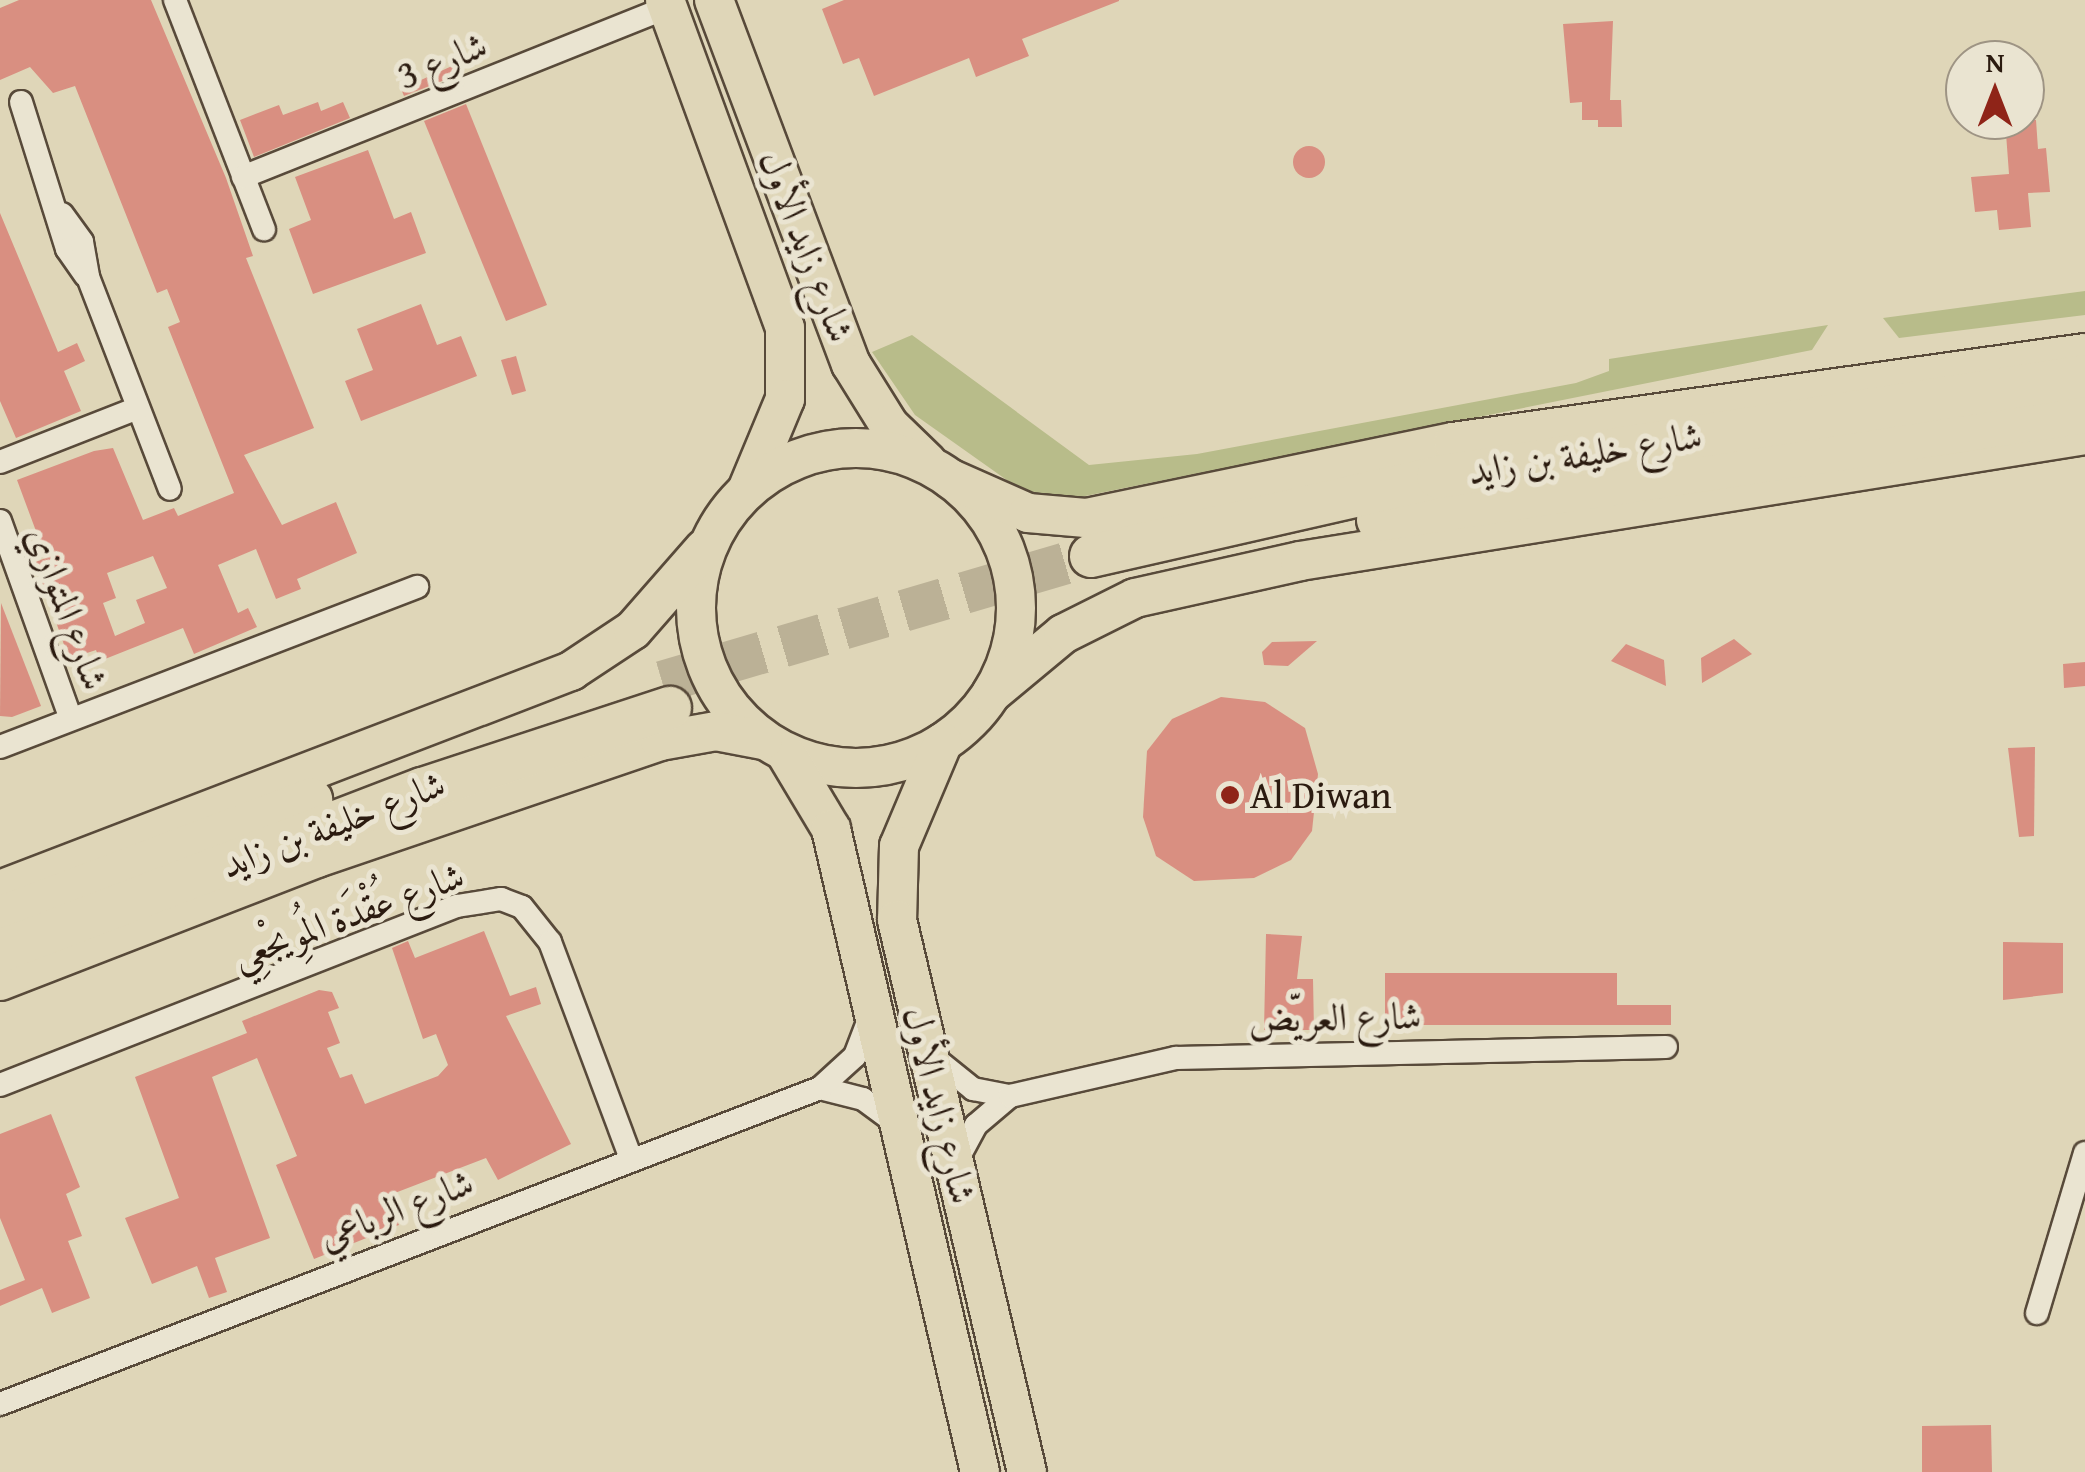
<!DOCTYPE html>
<meta charset="utf-8">
<style>
body{margin:0}
#map{position:relative;width:2085px;height:1472px;overflow:hidden;background:#dfd6b8;font-family:"Gentium Book Plus",Amiri,serif}
div>[style]{position:absolute}
.green>*{inset:0;background:#b8bc8a}
.building>*{inset:0;background:#d98f81}
.round{border-radius:50%}
.highway-tunnel>*{height:42px;margin-top:-21px;transform-origin:0;background:repeating-linear-gradient(90deg,#bbb196 0 42px,transparent 0 63px)}
.roads{filter:drop-shadow(2px 0 #584a3a) drop-shadow(-2px 0 #584a3a) drop-shadow(0 2px #584a3a) drop-shadow(0 -2px #584a3a)}
.street>*{height:22px;margin:-11px;padding:0 11px;transform-origin:11px;border-radius:11px;background:#eae4d1}
.primary>*{height:38px;margin:-19px;padding:0 19px;transform-origin:19px;border-radius:19px;background:#dfd6b8}
.primary>.ring{margin:-19px;padding:0;box-sizing:content-box;background:none;border:38px solid #dfd6b8;border-radius:50%}
.highway>*{height:42px;margin:-21px;padding:0 21px;transform-origin:21px;border-radius:21px;background:#dfd6b8}
.dots>*{width:28px;height:28px;translate:-50% -50%;box-sizing:border-box;border:5px solid #eae4d1;border-radius:50%}
span{translate:-50% -50%;white-space:nowrap;text-align:center;line-height:1.15;-webkit-text-stroke:10px #eae4d1;paint-order:stroke}
.street-label{font-size:38px;color:#2b1b10}
.poi-label{font-size:38px;color:#2b1b10}
.left{translate:0 -50%;text-align:left}
.north{position:absolute;left:1945px;top:40px;width:100px;height:100px;box-sizing:border-box;background:#eae4d1;border:2px solid #9e9484;border-radius:50%;rotate:0deg;font-size:28px;font-weight:700;line-height:40px;text-align:center;color:#2b1b10}
.north::after{content:'';display:block;margin:auto;width:35px;height:45px;background:#8f2418;clip-path:polygon(50% 0,100% 100%,50% 72%,0 100%)}
</style>
<div id="map">
<div class="green">
<div style="clip-path:polygon(2085px 291px,2085px 315px,1899px 338px,1883px 318px)"></div>
<div style="clip-path:polygon(1828px 325px,1812px 350px,1065px 500px,1018px 488px,915px 415px,872px 352px,912px 335px,1089px 465px,1197px 454px,1576px 383px,1609px 371px,1609px 359px)"></div>
</div>
<div class="building">
<div style="clip-path:polygon(evenodd,19px 0,151px 0,226px 178px,253px 256px,246px 258px,314px 428px,244px 455px,282px 525px,336px 502px,357px 553px,297px 579px,301px 589px,276px 599px,256px 549px,218px 565px,238px 613px,248px 608px,257px 627px,194px 654px,183px 628px,100px 661px,96px 650px,69px 659px,35px 562px,46px 558px,17px 480px,94px 451px,113px 448px,143px 520px,174px 508px,178px 516px,234px 493px,168px 327px,180px 322px,167px 289px,157px 293px,75px 86px,53px 93px,30px 67px,0 80px,0 8px,19px 0,153px 556px,167px 588px,136px 600px,145px 623px,115px 636px,103px 603px,116px 598px,107px 573px,153px 556px)"></div>
<div style="clip-path:polygon(844px 0,1119px 0,1119px 1px,1022px 39px,1029px 56px,976px 77px,969px 58px,874px 96px,859px 58px,843px 64px,822px 9px)"></div>
<div style="clip-path:polygon(1613px 21px,1610px 100px,1621px 100px,1622px 127px,1598px 127px,1598px 120px,1582px 120px,1582px 102px,1570px 103px,1563px 24px)"></div>
<div style="clip-path:polygon(452px 66px,455px 76px,404px 96px,401px 89px)"></div>
<div style="clip-path:polygon(318px 102px,321px 111px,343px 102px,350px 118px,254px 157px,240px 120px,279px 105px,283px 115px)"></div>
<div style="clip-path:polygon(466px 104px,547px 305px,506px 321px,424px 121px)"></div>
<div style="clip-path:polygon(2005px 120px,2036px 120px,2038px 149px,2046px 148px,2050px 192px,2028px 193px,2031px 227px,1999px 230px,1997px 210px,1975px 212px,1971px 177px,2009px 174px)"></div>
<div class="round" style="left:1293px;top:146px;width:32px;height:32px"></div>
<div style="clip-path:polygon(368px 150px,394px 219px,411px 212px,426px 253px,313px 294px,289px 229px,311px 220px,295px 177px)"></div>
<div style="clip-path:polygon(0 213px,58px 352px,77px 343px,85px 361px,64px 371px,81px 411px,16px 438px,0 401px)"></div>
<div style="clip-path:polygon(421px 304px,437px 345px,461px 336px,477px 376px,361px 421px,345px 381px,373px 370px,357px 329px)"></div>
<div style="clip-path:polygon(516px 356px,526px 391px,512px 395px,501px 360px)"></div>
<div style="clip-path:polygon(1px 603px,41px 706px,12px 717px,0 716px)"></div>
<div style="clip-path:polygon(1734px 639px,1752px 654px,1702px 683px,1701px 658px)"></div>
<div style="clip-path:polygon(1317px 641px,1288px 666px,1264px 665px,1262px 652px,1272px 642px)"></div>
<div style="clip-path:polygon(1626px 644px,1664px 660px,1666px 686px,1611px 661px)"></div>
<div style="clip-path:polygon(2085px 662px,2085px 686px,2064px 688px,2063px 664px)"></div>
<div style="clip-path:polygon(1221px 697px,1265px 702px,1305px 728px,1318px 774px,1312px 831px,1291px 860px,1254px 878px,1194px 881px,1156px 856px,1143px 817px,1147px 751px,1172px 719px)"></div>
<div style="clip-path:polygon(2035px 747px,2034px 836px,2019px 837px,2008px 748px)"></div>
<div style="clip-path:polygon(484px 931px,510px 996px,536px 987px,541px 1004px,506px 1016px,571px 1144px,498px 1180px,486px 1158px,387px 1196px,399px 1225px,314px 1259px,276px 1165px,297px 1156px,257px 1058px,212px 1077px,270px 1238px,215px 1258px,227px 1292px,209px 1298px,197px 1266px,152px 1284px,125px 1218px,179px 1198px,135px 1077px,247px 1033px,242px 1021px,319px 990px,332px 992px,339px 1008px,328px 1012px,340px 1043px,327px 1048px,340px 1078px,352px 1074px,365px 1104px,438px 1076px,448px 1065px,436px 1034px,423px 1039px,392px 948px,408px 941px,415px 958px)"></div>
<div style="clip-path:polygon(1266px 934px,1302px 936px,1297px 979px,1313px 979px,1314px 1030px,1264px 1030px)"></div>
<div style="clip-path:polygon(2003px 942px,2063px 943px,2063px 993px,2003px 1000px)"></div>
<div style="clip-path:polygon(1385px 973px,1617px 973px,1617px 1005px,1671px 1005px,1671px 1025px,1385px 1025px)"></div>
<div style="clip-path:polygon(51px 1114px,80px 1187px,66px 1194px,82px 1236px,68px 1241px,90px 1298px,52px 1313px,42px 1288px,0 1306px,0 1290px,25px 1280px,0 1218px,0 1134px)"></div>
<div style="clip-path:polygon(1991px 1425px,1992px 1472px,1922px 1472px,1922px 1426px)"></div>
</div>
<div class="highway-tunnel">
<div style="left:662px;top:682px;width:447px;rotate:-16.4deg"></div>
</div>
<div class="roads">
<div class="street">
<div style="left:175px;top:0;width:246px;rotate:68.8deg"></div>
<div style="left:21px;top:102px;width:154px;rotate:72.6deg"></div>
<div style="left:67px;top:249px;width:32px;rotate:55deg"></div>
<div style="left:243px;top:177px;width:457px;rotate:-21.8deg"></div>
<div style="left:62px;top:214px;width:34px;rotate:54deg"></div>
<div style="left:82px;top:242px;width:36px;rotate:80deg"></div>
<div style="left:88px;top:277px;width:227px;rotate:68.9deg"></div>
<div style="left:0;top:462px;width:148px;rotate:-21.4deg"></div>
<div style="left:0;top:521px;width:210px;rotate:70.3deg"></div>
<div style="left:0;top:747px;width:447px;rotate:-21deg"></div>
<div style="left:932px;top:1056px;width:53px;rotate:38.8deg"></div>
<div style="left:973px;top:1089px;width:38px;rotate:11deg"></div>
<div style="left:0;top:1085px;width:491px;rotate:-21.4deg"></div>
<div style="left:457px;top:906px;width:45px;rotate:-9deg"></div>
<div style="left:501px;top:899px;width:22px;rotate:21deg"></div>
<div style="left:522px;top:907px;width:45px;rotate:51.3deg"></div>
<div style="left:550px;top:942px;width:228px;rotate:69.5deg"></div>
<div style="left:820px;top:1088px;width:44px;rotate:14.3deg"></div>
<div style="left:863px;top:1099px;width:42px;rotate:36.3deg"></div>
<div style="left:955px;top:1164px;width:44px;rotate:-61.7deg"></div>
<div style="left:976px;top:1125px;width:45px;rotate:-40.5deg"></div>
<div style="left:1010px;top:1096px;width:170px;rotate:-12.9deg"></div>
<div style="left:1176px;top:1058px;width:490px;rotate:-1.3deg"></div>
<div style="left:2037px;top:1313px;width:167px;rotate:-73.3deg"></div>
<div style="left:0;top:1404px;width:879px;rotate:-21.07deg"></div>
<div style="left:820px;top:1088px;width:47px;rotate:-42.4deg"></div>
<div style="left:855px;top:1056px;width:45px;rotate:-69.1deg"></div>
</div>
<div class="primary">
<div style="left:665px;top:0;width:349px;rotate:69.9deg"></div>
<div style="left:785px;top:328px;width:71px;rotate:90deg"></div>
<div style="left:785px;top:399px;width:96px;rotate:112.6deg"></div>
<div style="left:714px;top:0;width:389px;rotate:69.4deg"></div>
<div style="left:851px;top:364px;width:72px;rotate:58.1deg"></div>
<div style="left:889px;top:425px;width:53px;rotate:44.2deg"></div>
<div class="ring" style="left:696px;top:448px;width:282px;height:282px"></div>
<div style="left:951px;top:479px;width:84px;rotate:23.8deg"></div>
<div style="left:1028px;top:513px;width:58px;rotate:4.9deg"></div>
<div style="left:1086px;top:518px;width:375px;rotate:-11.7deg"></div>
<div style="left:1453px;top:442px;width:638px;rotate:-8.02deg"></div>
<div style="left:991px;top:694px;width:94px;rotate:-39.8deg"></div>
<div style="left:1063px;top:634px;width:80px;rotate:-26.6deg"></div>
<div style="left:1135px;top:598px;width:169px;rotate:-12.6deg"></div>
<div style="left:1300px;top:561px;width:795px;rotate:-9.12deg"></div>
<div style="left:943px;top:742px;width:113px;rotate:112.9deg"></div>
<div style="left:899px;top:846px;width:74px;rotate:91.5deg"></div>
<div style="left:897px;top:920px;width:567px;rotate:76.75deg"></div>
<div style="left:785px;top:752px;width:90px;rotate:59.1deg"></div>
<div style="left:831px;top:829px;width:660px;rotate:76.95deg"></div>
<div style="left:0;top:890px;width:612px;rotate:-20.98deg"></div>
<div style="left:571px;top:671px;width:74px;rotate:-33.5deg"></div>
<div style="left:633px;top:630px;width:108px;rotate:-48.8deg"></div>
<div style="left:0;top:981px;width:340px;rotate:-21.2deg"></div>
<div style="left:317px;top:858px;width:362px;rotate:-18.8deg"></div>
<div style="left:660px;top:741px;width:57px;rotate:-10.1deg"></div>
<div style="left:716px;top:731px;width:48px;rotate:10.8deg"></div>
</div>
<div class="highway">
<div style="left:1378px;top:520px;width:715px;rotate:-8.69deg"></div>
<div style="left:1091px;top:556px;width:356px;rotate:-12.8deg"></div>
<div style="left:1438px;top:477px;width:655px;rotate:-8.87deg"></div>
<div style="left:0;top:918px;width:333px;rotate:-20.8deg"></div>
<div style="left:0;top:951px;width:453px;rotate:-21deg"></div>
<div style="left:423px;top:789px;width:260px;rotate:-18.2deg"></div>
</div>
</div>
<div class="dots">
<div style="left:1230px;top:795px;background:#8f2418"></div>
</div>
<div class="street-label">
<span style="left:442px;top:60px;rotate:-22deg">شارع 3</span>
<span style="left:807px;top:246px;rotate:69deg">شارع زايد الأول</span>
<span style="left:1585px;top:453px;rotate:-9deg">شارع خليفة بن زايد</span>
<span style="left:68px;top:608px;rotate:70deg">شارع المتوازي</span>
<span style="left:333px;top:824px;rotate:-21deg">شارع خليفة بن زايد</span>
<span style="left:348px;top:915px;rotate:-20deg">شارع عُقْدَة المُوِيجْعِي</span>
<span style="left:1335px;top:1017px;rotate:-1deg">شارع العريّض</span>
<span style="left:940px;top:1105px;rotate:76deg">شارع زايد الأول</span>
<span style="left:396px;top:1209px;rotate:-21deg">شارع الرباعي</span>
</div>
<div class="poi-label">
<span class="left" style="left:1250px;top:795px">Al Diwan</span>
</div>
<div class="north">N</div>
</div>
